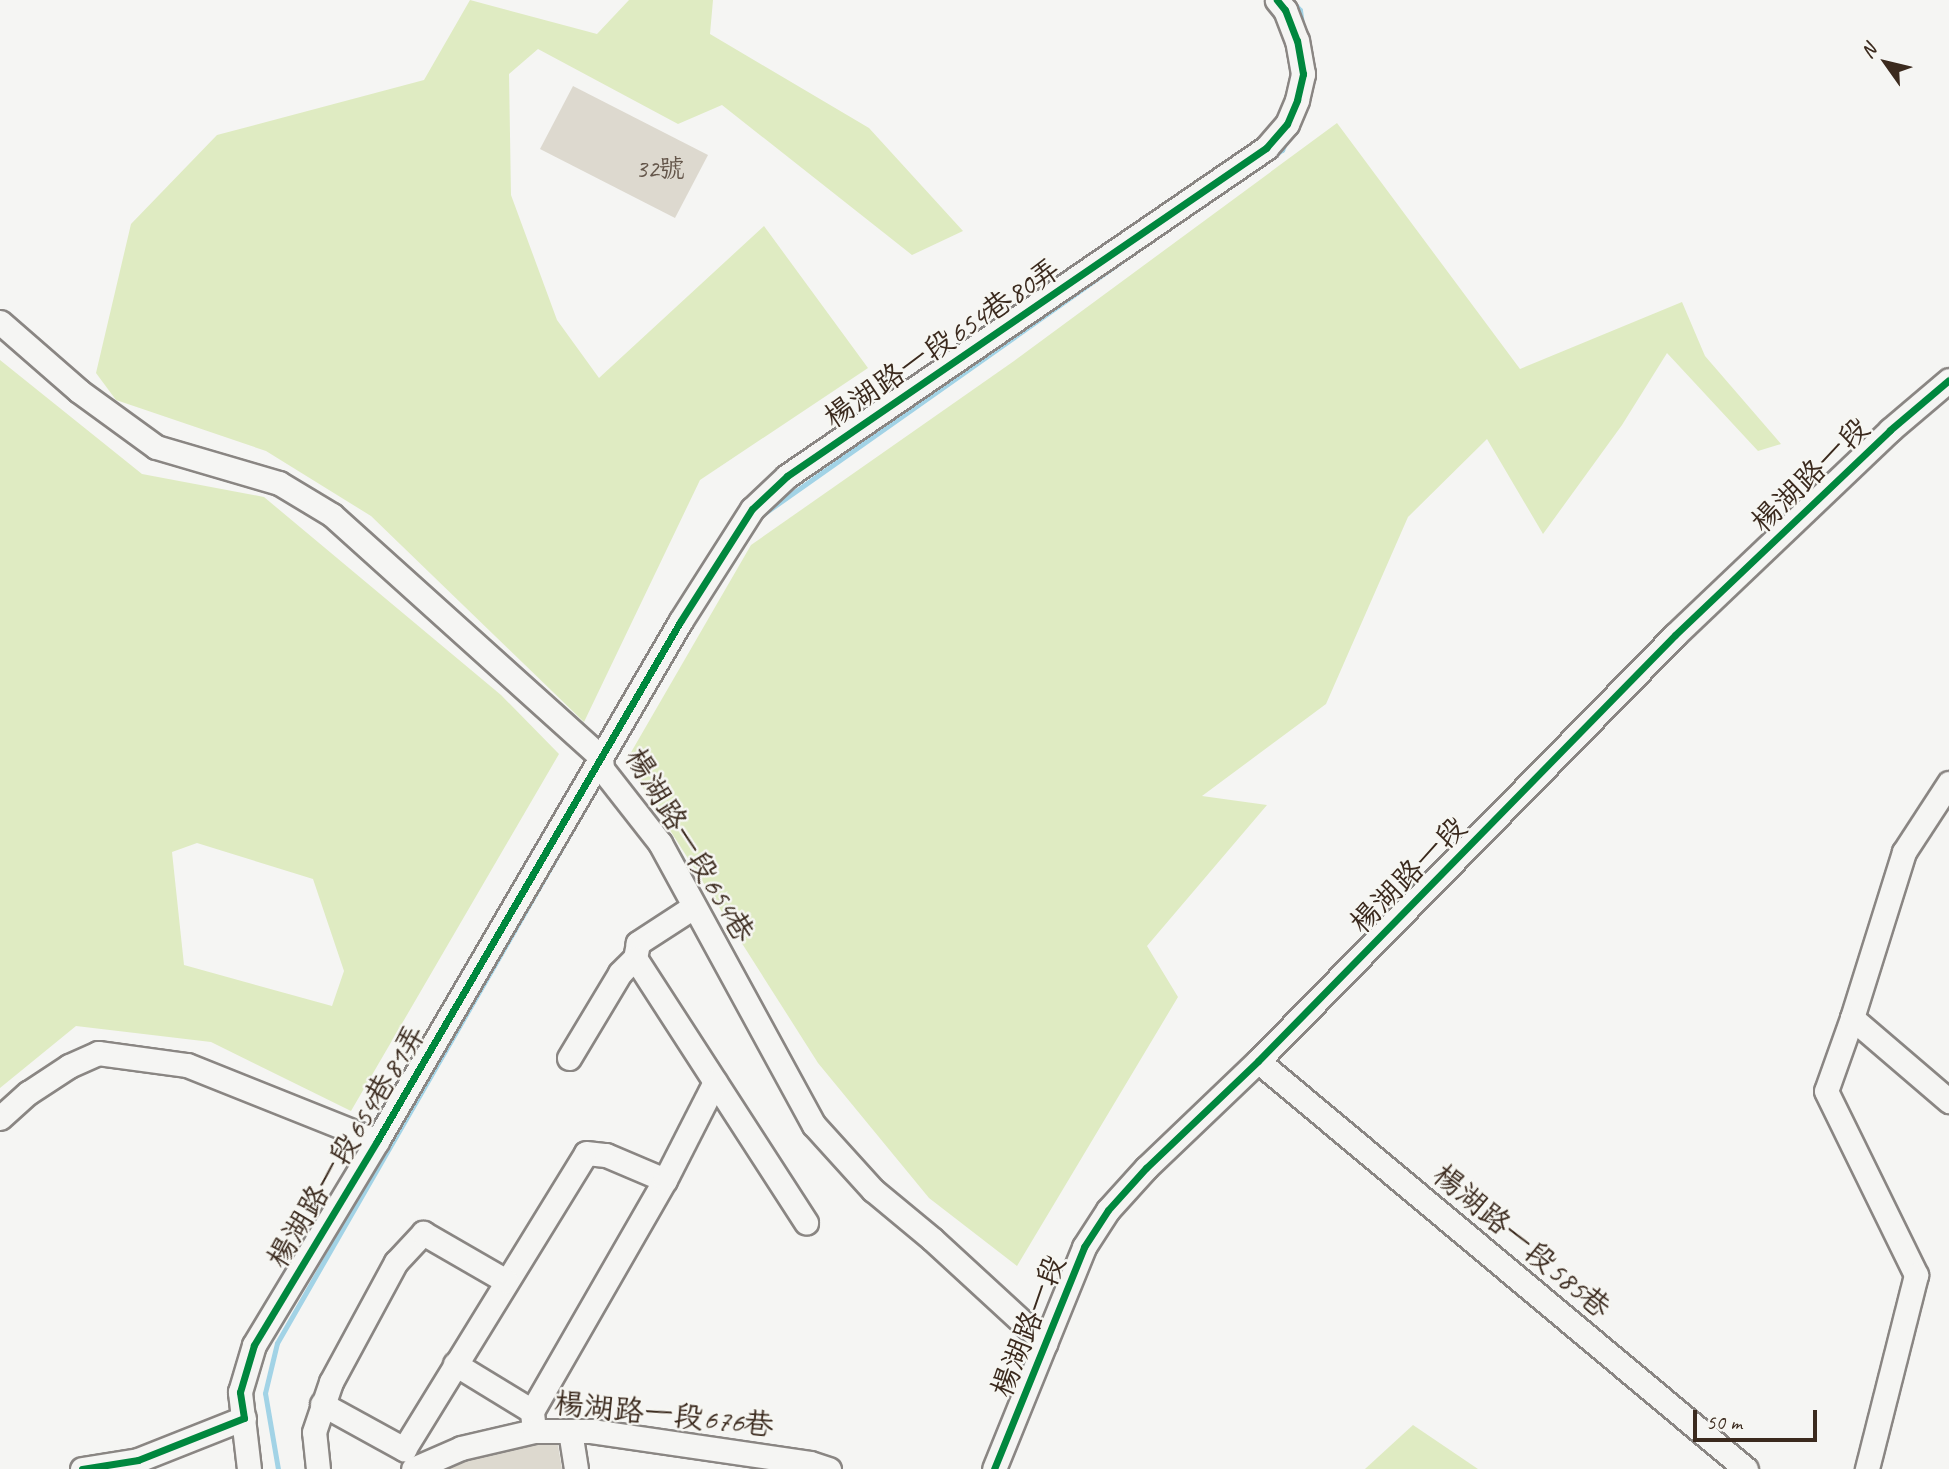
<!DOCTYPE html>
<meta charset="utf-8">
<style>
body{margin:0}
#map{position:relative;width:1949px;height:1469px;overflow:hidden;background:#f5f5f3;font-family:Caveat,"LXGW WenKai TC",sans-serif}
div>[style]{position:absolute}
.green>*{inset:0;background:#dfebc2}
.stream>*{height:5px;margin:-2.5px;padding:0 2.5px;transform-origin:2.5px;border-radius:2.5px;background:#a2d3e6}
.building>*{inset:0;background:#ddd9cf}
.roads{filter:drop-shadow(2px 0 #8a8683) drop-shadow(-2px 0 #8a8683) drop-shadow(0 2px #8a8683) drop-shadow(0 -2px #8a8683)}
.minor>*{height:23px;margin:-11.5px;padding:0 11.5px;transform-origin:11.5px;border-radius:11.5px;background:#f5f5f3}
.cycleway>*{height:7px;margin:-3.5px;padding:0 3.5px;transform-origin:3.5px;border-radius:3.5px;background:#00873e}
span{translate:-50% -50%;white-space:nowrap;text-align:center;line-height:1.15;-webkit-text-stroke:5px #f6f6f2;paint-order:stroke}
.number-label{font-size:26px;color:#64564a}
.number-label span{-webkit-text-stroke-width:0}
.street-label{font-size:30px;color:#3b2a1e}
.north{position:absolute;left:1851px;top:28px;width:70px;height:70px;-webkit-text-stroke:5px #f6f6f2;paint-order:stroke;rotate:304deg;font-size:19px;font-weight:700;line-height:28px;text-align:center;color:#3b2a1e}
.north::after{content:'';display:block;margin:auto;width:24px;height:32px;background:#3b2a1e;clip-path:polygon(50% 0,100% 100%,50% 72%,0 100%)}
.scale{position:absolute;left:1693px;top:1410px;width:124px;height:32px;box-sizing:border-box;border:4px solid #3b2a1e;border-top:0;padding-left:9px;font-size:21px;line-height:24px;white-space:nowrap;color:#3b2a1e;-webkit-text-stroke:5px #f6f6f2;paint-order:stroke}
</style>
<div id="map">
<div class="green">
<div style="clip-path:polygon(470px 0,597px 34px,629px 0,713px 0,710px 34px,869px 128px,963px 231px,912px 255px,722px 105px,678px 124px,538px 49px,509px 74px,511px 195px,557px 320px,599px 378px,764px 226px,868px 368px,700px 480px,584px 722px,371px 516px,266px 451px,116px 400px,96px 373px,131px 224px,217px 135px,424px 80px)"></div>
<div style="clip-path:polygon(1337px 123px,1520px 369px,1682px 302px,1705px 356px,1781px 444px,1758px 451px,1667px 353px,1622px 425px,1543px 534px,1487px 439px,1408px 517px,1326px 704px,1202px 796px,1267px 805px,1147px 946px,1178px 997px,1017px 1266px,929px 1198px,818px 1063px,626px 761px,751px 545px,1014px 361px)"></div>
<div style="clip-path:polygon(evenodd,0 360px,142px 474px,264px 497px,501px 695px,559px 754px,351px 1111px,211px 1042px,76px 1026px,0 1088px,0 360px,197px 843px,313px 879px,344px 971px,332px 1006px,184px 965px,172px 852px,197px 843px)"></div>
<div style="clip-path:polygon(1413px 1425px,1478px 1469px,1365px 1469px)"></div>
</div>
<div class="stream">
<div style="left:1291px;top:0;width:13px;rotate:48deg"></div>
<div style="left:1300px;top:10px;width:15px;rotate:82deg"></div>
<div style="left:1269px;top:159px;width:16px;rotate:-35deg"></div>
<div style="left:1282px;top:150px;width:13px;rotate:-67deg"></div>
<div style="left:759px;top:517px;width:442px;rotate:-35.2deg"></div>
<div style="left:278px;top:1469px;width:77px;rotate:-99.7deg"></div>
<div style="left:265px;top:1393px;width:51px;rotate:-76.5deg"></div>
<div style="left:277px;top:1343px;width:622px;rotate:-60.1deg"></div>
</div>
<div class="building">
<div style="clip-path:polygon(573px 86px,708px 155px,675px 218px,540px 149px)"></div>
<div style="clip-path:polygon(536px 1445px,558px 1445px,562px 1469px,448px 1469px,465px 1461px)"></div>
</div>
<div class="roads">
<div class="minor">
<div style="left:0;top:322px;width:105px;rotate:41.1deg"></div>
<div style="left:79px;top:391px;width:95px;rotate:36deg"></div>
<div style="left:156px;top:447px;width:128px;rotate:16.3deg"></div>
<div style="left:279px;top:483px;width:62px;rotate:31.1deg"></div>
<div style="left:332px;top:515px;width:362px;rotate:42deg"></div>
<div style="left:601px;top:757px;width:12px;rotate:85deg"></div>
<div style="left:602px;top:769px;width:94px;rotate:51.9deg"></div>
<div style="left:660px;top:843px;width:321px;rotate:61.4deg"></div>
<div style="left:814px;top:1125px;width:88px;rotate:47.8deg"></div>
<div style="left:873px;top:1190px;width:77px;rotate:39.7deg"></div>
<div style="left:932px;top:1239px;width:154px;rotate:42.6deg"></div>
<div style="left:1949px;top:783px;width:82px;rotate:123.1deg"></div>
<div style="left:1904px;top:852px;width:174px;rotate:107.4deg"></div>
<div style="left:1852px;top:1018px;width:128px;rotate:40.6deg"></div>
<div style="left:687px;top:911px;width:59px;rotate:146.9deg"></div>
<div style="left:638px;top:943px;width:15px;rotate:101deg"></div>
<div style="left:635px;top:958px;width:315px;rotate:57.1deg"></div>
<div style="left:1852px;top:1018px;width:77px;rotate:109.6deg"></div>
<div style="left:1826px;top:1091px;width:205px;rotate:63.9deg"></div>
<div style="left:1916px;top:1275px;width:200px;rotate:104.2deg"></div>
<div style="left:569px;top:1058px;width:99px;rotate:-59deg"></div>
<div style="left:620px;top:973px;width:21px;rotate:-45deg"></div>
<div style="left:1258px;top:1061px;width:636px;rotate:39.9deg"></div>
<div style="left:0;top:1118px;width:38px;rotate:-42deg"></div>
<div style="left:28px;top:1093px;width:49px;rotate:-33.4deg"></div>
<div style="left:69px;top:1066px;width:32px;rotate:-24deg"></div>
<div style="left:98px;top:1053px;width:90px;rotate:7.7deg"></div>
<div style="left:187px;top:1065px;width:205px;rotate:21.8deg"></div>
<div style="left:455px;top:1364px;width:90px;rotate:31.4deg"></div>
<div style="left:322px;top:1404px;width:94px;rotate:28.8deg"></div>
<div style="left:404px;top:1449px;width:347px;rotate:-58.4deg"></div>
<div style="left:586px;top:1153px;width:20px;rotate:6deg"></div>
<div style="left:606px;top:1155px;width:64px;rotate:23deg"></div>
<div style="left:534px;top:1431px;width:20px;rotate:-96deg"></div>
<div style="left:532px;top:1411px;width:267px;rotate:-60.1deg"></div>
<div style="left:665px;top:1180px;width:110px;rotate:-63deg"></div>
<div style="left:570px;top:1431px;width:38px;rotate:81deg"></div>
<div style="left:82px;top:1469px;width:57px;rotate:-9.1deg"></div>
<div style="left:138px;top:1460px;width:114px;rotate:-21.6deg"></div>
<div style="left:249px;top:1469px;width:78px;rotate:-96.7deg"></div>
<div style="left:240px;top:1392px;width:49px;rotate:-73.4deg"></div>
<div style="left:254px;top:1345px;width:238px;rotate:-58.9deg"></div>
<div style="left:377px;top:1141px;width:601px;rotate:-59.72deg"></div>
<div style="left:680px;top:622px;width:134px;rotate:-57.5deg"></div>
<div style="left:752px;top:509px;width:48px;rotate:-43.3deg"></div>
<div style="left:787px;top:476px;width:581px;rotate:-34.4deg"></div>
<div style="left:1266px;top:148px;width:32px;rotate:-49deg"></div>
<div style="left:1287px;top:124px;width:26px;rotate:-67deg"></div>
<div style="left:1297px;top:100px;width:27px;rotate:-77deg"></div>
<div style="left:1303px;top:74px;width:34px;rotate:-100deg"></div>
<div style="left:1297px;top:41px;width:33px;rotate:-111deg"></div>
<div style="left:1285px;top:10px;width:13px;rotate:-129deg"></div>
<div style="left:318px;top:1469px;width:37px;rotate:-96deg"></div>
<div style="left:314px;top:1432px;width:53px;rotate:-71.2deg"></div>
<div style="left:331px;top:1382px;width:136px;rotate:-61.6deg"></div>
<div style="left:396px;top:1262px;width:40px;rotate:-47deg"></div>
<div style="left:423px;top:1233px;width:96px;rotate:30deg"></div>
<div style="left:413px;top:1469px;width:52px;rotate:-23.6deg"></div>
<div style="left:461px;top:1448px;width:75px;rotate:-13.1deg"></div>
<div style="left:534px;top:1431px;width:57px"></div>
<div style="left:591px;top:1431px;width:221px;rotate:8.3deg"></div>
<div style="left:810px;top:1463px;width:20px;rotate:18deg"></div>
<div style="left:994px;top:1469px;width:240px;rotate:-67.9deg"></div>
<div style="left:1084px;top:1247px;width:44px;rotate:-57deg"></div>
<div style="left:1108px;top:1210px;width:57px;rotate:-47.9deg"></div>
<div style="left:1146px;top:1168px;width:155px;rotate:-43.7deg"></div>
<div style="left:1258px;top:1061px;width:596px;rotate:-45.61deg"></div>
<div style="left:1675px;top:635px;width:297px;rotate:-43.6deg"></div>
<div style="left:1890px;top:430px;width:77px;rotate:-40.3deg"></div>
</div>
</div>
<div class="cycleway">
<div style="left:82px;top:1469px;width:57px;rotate:-9.1deg"></div>
<div style="left:138px;top:1460px;width:114px;rotate:-21.6deg"></div>
<div style="left:244px;top:1418px;width:26px;rotate:-99deg"></div>
<div style="left:240px;top:1392px;width:49px;rotate:-73.4deg"></div>
<div style="left:254px;top:1345px;width:238px;rotate:-58.9deg"></div>
<div style="left:377px;top:1141px;width:601px;rotate:-59.72deg"></div>
<div style="left:680px;top:622px;width:134px;rotate:-57.5deg"></div>
<div style="left:752px;top:509px;width:48px;rotate:-43.3deg"></div>
<div style="left:787px;top:476px;width:581px;rotate:-34.4deg"></div>
<div style="left:1266px;top:148px;width:32px;rotate:-49deg"></div>
<div style="left:1287px;top:124px;width:26px;rotate:-67deg"></div>
<div style="left:1297px;top:100px;width:27px;rotate:-77deg"></div>
<div style="left:1303px;top:74px;width:34px;rotate:-100deg"></div>
<div style="left:1297px;top:41px;width:33px;rotate:-111deg"></div>
<div style="left:1285px;top:10px;width:13px;rotate:-129deg"></div>
<div style="left:994px;top:1469px;width:240px;rotate:-67.9deg"></div>
<div style="left:1084px;top:1247px;width:44px;rotate:-57deg"></div>
<div style="left:1108px;top:1210px;width:57px;rotate:-47.9deg"></div>
<div style="left:1146px;top:1168px;width:155px;rotate:-43.7deg"></div>
<div style="left:1258px;top:1061px;width:596px;rotate:-45.61deg"></div>
<div style="left:1675px;top:635px;width:297px;rotate:-43.6deg"></div>
<div style="left:1890px;top:430px;width:77px;rotate:-40.3deg"></div>
</div>
<div class="number-label">
<span style="left:660px;top:169px">32號</span>
</div>
<div class="street-label">
<span style="left:942px;top:343px;rotate:-34deg">楊湖路一段654巷80弄</span>
<span style="left:1810px;top:475px;rotate:-44deg">楊湖路一段</span>
<span style="left:690px;top:845px;rotate:59deg">楊湖路一段654巷</span>
<span style="left:1408px;top:875px;rotate:-45deg">楊湖路一段</span>
<span style="left:346px;top:1146px;rotate:-59deg">楊湖路一段654巷81弄</span>
<span style="left:1522px;top:1241px;rotate:40deg">楊湖路一段585巷</span>
<span style="left:1028px;top:1326px;rotate:-68deg">楊湖路一段</span>
<span style="left:664px;top:1414px;rotate:6deg">楊湖路一段676巷</span>
</div>
<div class="north">N</div>
<div class="scale">50 m</div>
</div>
